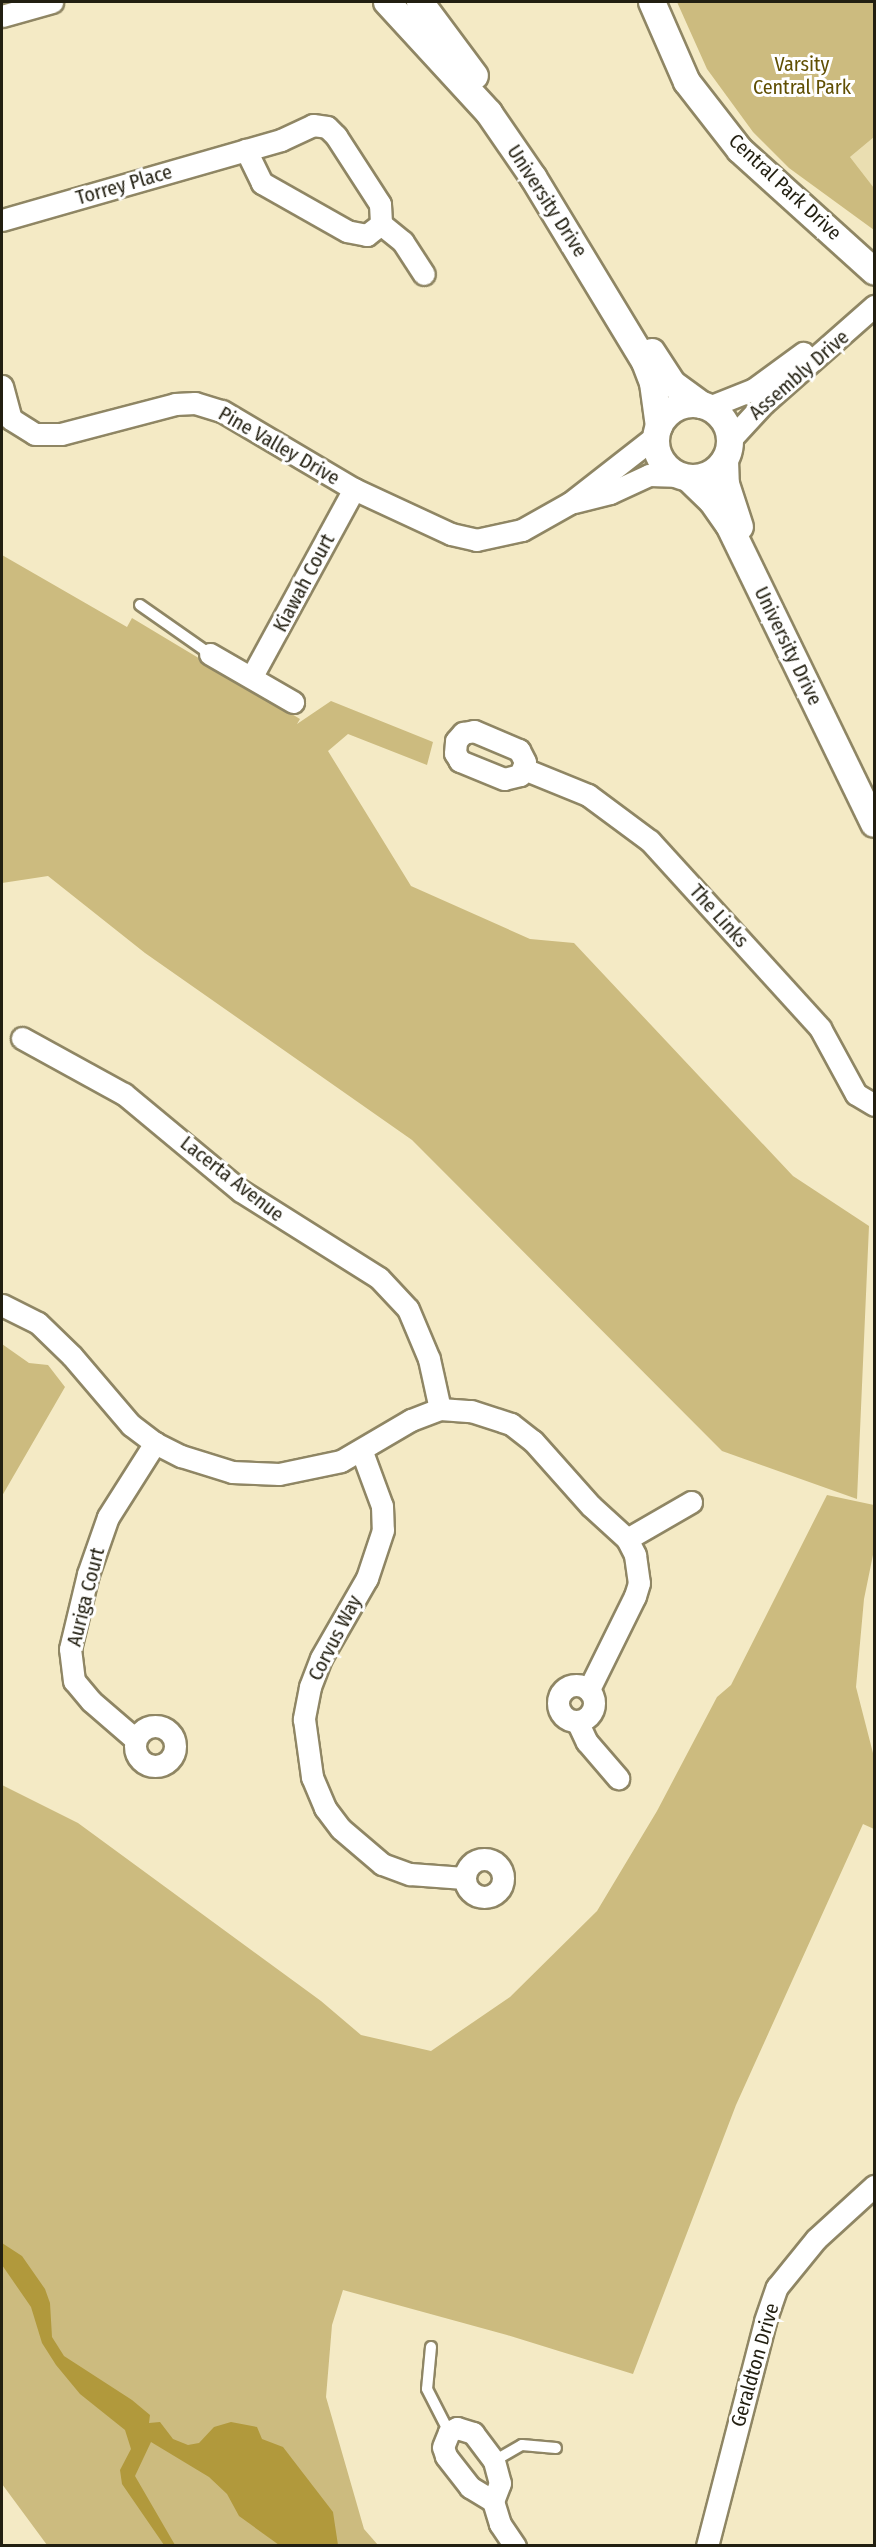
<!DOCTYPE html>
<style>
body{margin:0}
#map{position:relative;width:876px;height:2547px;overflow:hidden;background:#f4eac5;font-family:"Fira Sans Condensed",sans-serif}
div>[style]{position:absolute}
.built>*{inset:0;background:#eadeb1}
.green>*{inset:0;background:#ccbb7f}
.water>*{inset:0;background:#b1993c}
.roads{filter:drop-shadow(2px 0 #8f8664) drop-shadow(-2px 0 #8f8664) drop-shadow(0 2px #8f8664) drop-shadow(0 -2px #8f8664)}
.service>*{height:10px;margin:-5px;padding:0 5px;transform-origin:5px;border-radius:5px;background:#fff}
.minor>*{height:21px;margin:-10.5px;padding:0 10.5px;transform-origin:10.5px;border-radius:10.5px;background:#fff}
.minor>.ring{margin:-10.5px;padding:0;box-sizing:content-box;background:none;border:21px solid #fff;border-radius:50%}
.tertiary>*{height:26px;margin:-13px;padding:0 13px;transform-origin:13px;border-radius:13px;background:#fff}
.tertiary>.ring{margin:-13px;padding:0;box-sizing:content-box;background:none;border:26px solid #fff;border-radius:50%}
span{translate:-50% -50%;white-space:nowrap;text-align:center;line-height:1.15;-webkit-text-stroke:6px #fff;paint-order:stroke}
.park-label{font-size:20px;color:#604f03}
.street-label{font-size:20px;color:#221f11}
.frame{position:absolute;inset:0;border:3px solid #221f11;pointer-events:none}
</style>
<div id="map">
<div class="built">
<div style="clip-path:polygon(874px 137px,874px 188px,850px 157px)"></div>
</div>
<div class="green">
<div style="clip-path:polygon(677px 2px,874px 2px,874px 137px,850px 157px,874px 188px,874px 230px,789px 168px,753px 132px,707px 69px)"></div>
<div style="clip-path:polygon(2px 555px,127px 627px,132px 618px,300px 719px,297px 724px,331px 701px,433px 742px,427px 765px,348px 734px,328px 751px,411px 886px,530px 939px,574px 943px,793px 1176px,869px 1226px,857px 1499px,722px 1451px,412px 1140px,145px 953px,48px 876px,2px 883px)"></div>
<div style="clip-path:polygon(2px 1344px,29px 1363px,48px 1365px,65px 1387px,2px 1496px)"></div>
<div style="clip-path:polygon(827px 1495px,874px 1505px,874px 1550px,864px 1599px,856px 1687px,874px 1757px,874px 1829px,863px 1824px,736px 2105px,633px 2374px,507px 2335px,343px 2290px,332px 2325px,326px 2397px,364px 2529px,378px 2545px,47px 2545px,2px 2484px,2px 1785px,78px 1823px,321px 2001px,361px 2035px,431px 2051px,510px 1997px,597px 1911px,657px 1811px,717px 1697px,731px 1685px)"></div>
</div>
<div class="water">
<div style="clip-path:polygon(2px 2243px,22px 2256px,45px 2289px,50px 2303px,52px 2337px,64px 2356px,132px 2400px,150px 2415px,149px 2423px,160px 2422px,173px 2439px,188px 2445px,199px 2443px,214px 2427px,231px 2422px,257px 2427px,262px 2439px,283px 2447px,333px 2512px,338px 2545px,279px 2545px,239px 2516px,227px 2494px,209px 2477px,151px 2442px,135px 2476px,175px 2545px,164px 2545px,122px 2484px,120px 2470px,131px 2449px,125px 2430px,80px 2394px,56px 2365px,42px 2343px,31px 2307px,2px 2265px)"></div>
</div>
<div class="roads">
<div class="service">
<div style="left:140px;top:605px;width:85px;rotate:35deg"></div>
<div style="left:431px;top:2347px;width:42px;rotate:95.4deg"></div>
<div style="left:427px;top:2389px;width:48px;rotate:62.9deg"></div>
<div style="left:494px;top:2461px;width:32px;rotate:-30deg"></div>
<div style="left:522px;top:2445px;width:34px;rotate:5deg"></div>
</div>
<div class="minor">
<div style="left:2px;top:16px;width:52px;rotate:-15.6deg"></div>
<div style="left:2px;top:220px;width:290px;rotate:-16deg"></div>
<div style="left:281px;top:140px;width:35px;rotate:-25deg"></div>
<div style="left:313px;top:125px;width:14px;rotate:8deg"></div>
<div style="left:327px;top:127px;width:13px;rotate:45deg"></div>
<div style="left:336px;top:136px;width:81px;rotate:57.1deg"></div>
<div style="left:380px;top:204px;width:20px;rotate:87deg"></div>
<div style="left:381px;top:224px;width:18px;rotate:142deg"></div>
<div style="left:367px;top:235px;width:20px;rotate:-169deg"></div>
<div style="left:347px;top:231px;width:98px;rotate:-150.5deg"></div>
<div style="left:262px;top:183px;width:37px;rotate:-116deg"></div>
<div style="left:381px;top:224px;width:28px;rotate:39deg"></div>
<div style="left:403px;top:242px;width:38px;rotate:57deg"></div>
<div style="left:2px;top:386px;width:34px;rotate:75deg"></div>
<div style="left:11px;top:419px;width:28px;rotate:32deg"></div>
<div style="left:35px;top:434px;width:26px"></div>
<div style="left:61px;top:434px;width:118px;rotate:-14.7deg"></div>
<div style="left:175px;top:404px;width:20px;rotate:-3deg"></div>
<div style="left:195px;top:403px;width:28px;rotate:17deg"></div>
<div style="left:222px;top:411px;width:153px;rotate:30.6deg"></div>
<div style="left:354px;top:489px;width:107px;rotate:24.9deg"></div>
<div style="left:451px;top:534px;width:26px;rotate:13deg"></div>
<div style="left:476px;top:540px;width:47px;rotate:-12.3deg"></div>
<div style="left:522px;top:530px;width:55px;rotate:-29.4deg"></div>
<div style="left:570px;top:503px;width:110px;rotate:-38deg"></div>
<div style="left:709px;top:407px;width:48px;rotate:-21.8deg"></div>
<div style="left:754px;top:389px;width:61px;rotate:-36.3deg"></div>
<div style="left:730px;top:440px;width:50px;rotate:-47.4deg"></div>
<div style="left:764px;top:403px;width:147px;rotate:-41.4deg"></div>
<div style="left:574px;top:502px;width:37px;rotate:-14deg"></div>
<div style="left:610px;top:493px;width:43px;rotate:-24.8deg"></div>
<div style="left:649px;top:475px;width:32px;rotate:2deg"></div>
<div style="left:210px;top:654px;width:96px;rotate:30deg"></div>
<div style="left:252px;top:676px;width:213px;rotate:-61.4deg"></div>
<div style="left:474px;top:731px;width:49px;rotate:22.9deg"></div>
<div style="left:519px;top:750px;width:13px;rotate:63deg"></div>
<div style="left:525px;top:762px;width:14px;rotate:111deg"></div>
<div style="left:520px;top:775px;width:16px;rotate:166deg"></div>
<div style="left:504px;top:779px;width:48px;rotate:-157.8deg"></div>
<div style="left:460px;top:761px;width:9px;rotate:-122deg"></div>
<div style="left:455px;top:753px;width:12px;rotate:-85deg"></div>
<div style="left:456px;top:741px;width:11px;rotate:-49deg"></div>
<div style="left:463px;top:733px;width:11px;rotate:-10deg"></div>
<div style="left:524px;top:769px;width:69px;rotate:22.1deg"></div>
<div style="left:588px;top:795px;width:77px;rotate:36.6deg"></div>
<div style="left:650px;top:841px;width:253px;rotate:47.7deg"></div>
<div style="left:820px;top:1028px;width:75px;rotate:61.4deg"></div>
<div style="left:856px;top:1094px;width:21px;rotate:31deg"></div>
<div style="left:22px;top:1038px;width:116px;rotate:28.8deg"></div>
<div style="left:124px;top:1094px;width:152px;rotate:39.7deg"></div>
<div style="left:241px;top:1191px;width:163px;rotate:32.2deg"></div>
<div style="left:379px;top:1278px;width:42px;rotate:46.9deg"></div>
<div style="left:408px;top:1309px;width:54px;rotate:67.2deg"></div>
<div style="left:429px;top:1359px;width:51px;rotate:77.6deg"></div>
<div style="left:2px;top:1305px;width:40px;rotate:26.6deg"></div>
<div style="left:38px;top:1323px;width:47px;rotate:44.1deg"></div>
<div style="left:72px;top:1356px;width:91px;rotate:49.5deg"></div>
<div style="left:131px;top:1425px;width:30px;rotate:37deg"></div>
<div style="left:155px;top:1443px;width:29px;rotate:27deg"></div>
<div style="left:181px;top:1456px;width:53px;rotate:17.4deg"></div>
<div style="left:232px;top:1472px;width:47px;rotate:2.4deg"></div>
<div style="left:279px;top:1474px;width:63px;rotate:-11.8deg"></div>
<div style="left:341px;top:1461px;width:81px;rotate:-30.4deg"></div>
<div style="left:411px;top:1420px;width:31px;rotate:-21deg"></div>
<div style="left:440px;top:1409px;width:31px;rotate:4deg"></div>
<div style="left:471px;top:1411px;width:42px;rotate:18deg"></div>
<div style="left:511px;top:1424px;width:28px;rotate:38deg"></div>
<div style="left:533px;top:1441px;width:87px;rotate:48.3deg"></div>
<div style="left:591px;top:1506px;width:49px;rotate:42.5deg"></div>
<div style="left:627px;top:1539px;width:18px;rotate:63deg"></div>
<div style="left:635px;top:1555px;width:28px;rotate:82deg"></div>
<div style="left:639px;top:1583px;width:14px;rotate:107deg"></div>
<div style="left:635px;top:1596px;width:104px;rotate:116.3deg"></div>
<div style="left:362px;top:1452px;width:58px;rotate:69.7deg"></div>
<div style="left:382px;top:1506px;width:24px;rotate:88deg"></div>
<div style="left:383px;top:1530px;width:51px;rotate:108.4deg"></div>
<div style="left:367px;top:1578px;width:92px;rotate:119.9deg"></div>
<div style="left:321px;top:1658px;width:31px;rotate:111deg"></div>
<div style="left:310px;top:1687px;width:33px;rotate:101deg"></div>
<div style="left:304px;top:1719px;width:59px;rotate:82.1deg"></div>
<div style="left:312px;top:1777px;width:34px;rotate:67deg"></div>
<div style="left:325px;top:1808px;width:26px;rotate:53deg"></div>
<div style="left:341px;top:1829px;width:54px;rotate:40.5deg"></div>
<div style="left:382px;top:1864px;width:30px;rotate:20deg"></div>
<div style="left:410px;top:1874px;width:54px;rotate:4.2deg"></div>
<div style="left:627px;top:1539px;width:74px;rotate:-30deg"></div>
<div class="ring" style="left:558px;top:1685px;width:15px;height:15px"></div>
<div style="left:577px;top:1721px;width:23px;rotate:65deg"></div>
<div style="left:587px;top:1742px;width:48px;rotate:49.3deg"></div>
<div class="ring" style="left:135px;top:1726px;width:19px;height:19px"></div>
<div style="left:135px;top:1739px;width:58px;rotate:-139.2deg"></div>
<div style="left:91px;top:1701px;width:26px;rotate:-130deg"></div>
<div style="left:74px;top:1681px;width:32px;rotate:-97deg"></div>
<div style="left:70px;top:1649px;width:77px;rotate:-76.5deg"></div>
<div style="left:88px;top:1574px;width:60px;rotate:-70.7deg"></div>
<div style="left:108px;top:1517px;width:88px;rotate:-57.6deg"></div>
<div class="ring" style="left:465px;top:1859px;width:17px;height:17px"></div>
<div style="left:493px;top:2501px;width:27px;rotate:-149deg"></div>
<div style="left:470px;top:2487px;width:39px;rotate:-128deg"></div>
<div style="left:446px;top:2456px;width:9px;rotate:-108deg"></div>
<div style="left:443px;top:2447px;width:16px;rotate:-68deg"></div>
<div style="left:449px;top:2432px;width:9px;rotate:-27deg"></div>
<div style="left:457px;top:2428px;width:17px;rotate:17deg"></div>
<div style="left:473px;top:2433px;width:35px;rotate:53deg"></div>
<div style="left:494px;top:2461px;width:23px;rotate:75deg"></div>
<div style="left:500px;top:2483px;width:19px;rotate:111deg"></div>
<div style="left:493px;top:2501px;width:24px;rotate:73deg"></div>
<div style="left:500px;top:2524px;width:27px;rotate:56deg"></div>
<div style="left:707px;top:2546px;width:232px;rotate:-75.5deg"></div>
<div style="left:765px;top:2321px;width:36px;rotate:-71deg"></div>
<div style="left:777px;top:2287px;width:62px;rotate:-50.9deg"></div>
<div style="left:816px;top:2239px;width:79px;rotate:-42.4deg"></div>
</div>
<div class="tertiary">
<div style="left:387px;top:2px;width:151px;rotate:47.4deg"></div>
<div style="left:489px;top:113px;width:78px;rotate:55.5deg"></div>
<div style="left:533px;top:177px;width:216px;rotate:58.8deg"></div>
<div style="left:645px;top:362px;width:22px;rotate:69deg"></div>
<div style="left:653px;top:383px;width:44px;rotate:82.2deg"></div>
<div style="left:420px;top:2px;width:92px;rotate:53.4deg"></div>
<div style="left:652px;top:2px;width:87px;rotate:66.4deg"></div>
<div style="left:687px;top:82px;width:86px;rotate:52.1deg"></div>
<div style="left:740px;top:150px;width:181px;rotate:42.1deg"></div>
<div style="left:652px;top:352px;width:38px;rotate:57deg"></div>
<div style="left:673px;top:384px;width:36px;rotate:36deg"></div>
<div class="ring" style="left:656px;top:404px;width:48px;height:48px"></div>
<div style="left:725px;top:460px;width:24px;rotate:88deg"></div>
<div style="left:726px;top:484px;width:45px;rotate:72deg"></div>
<div style="left:688px;top:478px;width:33px;rotate:44deg"></div>
<div style="left:712px;top:501px;width:29px;rotate:55deg"></div>
<div style="left:729px;top:525px;width:332px;rotate:64.1deg"></div>
</div>
</div>
<div class="park-label">
<span style="left:802px;top:76px">Varsity<br>Central Park</span>
</div>
<div class="street-label">
<span style="left:124px;top:185px;rotate:-16deg">Torrey Place</span>
<span style="left:785px;top:187px;rotate:43deg">Central Park Drive</span>
<span style="left:547px;top:201px;rotate:57deg">University Drive</span>
<span style="left:799px;top:375px;rotate:-41deg">Assembly Drive</span>
<span style="left:279px;top:446px;rotate:30deg">Pine Valley Drive</span>
<span style="left:304px;top:583px;rotate:-62deg">Kiawah Court</span>
<span style="left:788px;top:646px;rotate:64deg">University Drive</span>
<span style="left:719px;top:916px;rotate:48deg">The Links</span>
<span style="left:232px;top:1179px;rotate:38deg">Lacerta Avenue</span>
<span style="left:86px;top:1597px;rotate:-76deg">Auriga Court</span>
<span style="left:335px;top:1638px;rotate:-63deg">Corvus Way</span>
<span style="left:755px;top:2365px;rotate:-74deg">Geraldton Drive</span>
</div>
<div class="frame"></div>
</div>
